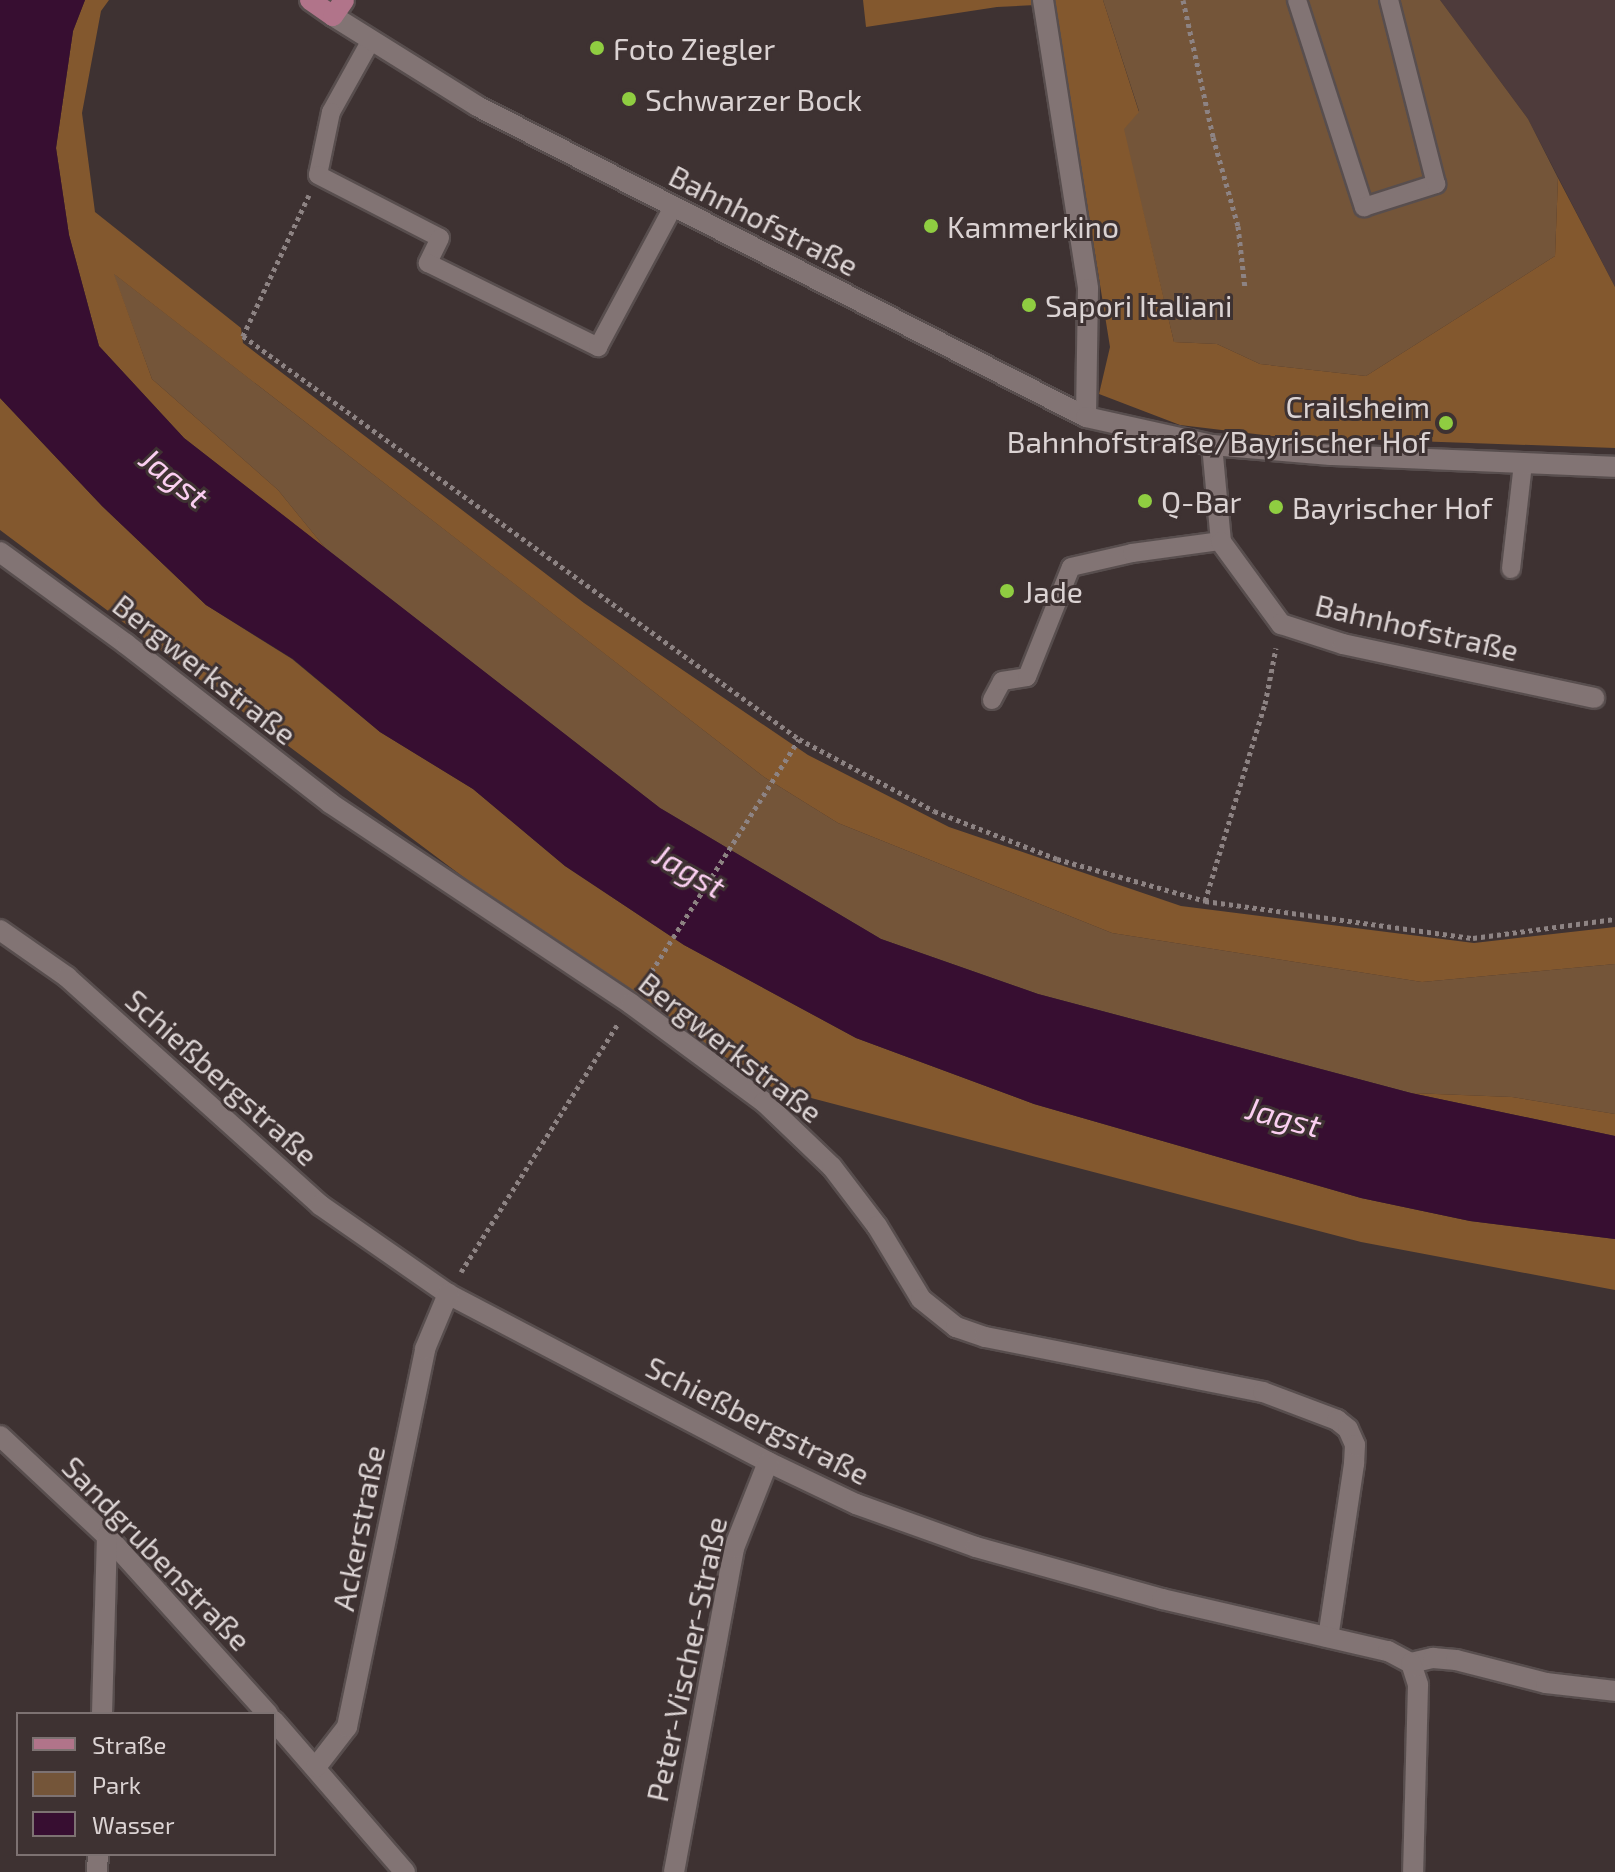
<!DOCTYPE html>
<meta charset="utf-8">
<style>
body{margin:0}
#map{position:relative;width:1615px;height:1872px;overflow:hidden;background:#3e3232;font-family:"Exo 2",sans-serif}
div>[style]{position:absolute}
.built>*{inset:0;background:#4e3b3b}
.green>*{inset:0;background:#745539}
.forest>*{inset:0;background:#83582e}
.water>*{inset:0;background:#370e31}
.path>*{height:5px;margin-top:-2.5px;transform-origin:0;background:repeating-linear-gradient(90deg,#8d8383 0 4px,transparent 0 8px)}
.roads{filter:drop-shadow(2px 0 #584e4e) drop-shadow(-2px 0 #584e4e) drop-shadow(0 2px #584e4e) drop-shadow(0 -2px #584e4e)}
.lane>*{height:18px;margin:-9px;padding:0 9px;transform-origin:9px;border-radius:9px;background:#827474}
.street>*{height:20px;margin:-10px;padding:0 10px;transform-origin:10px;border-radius:10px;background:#827474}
.secondary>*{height:20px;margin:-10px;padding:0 10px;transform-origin:10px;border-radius:10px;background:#827474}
.primary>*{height:20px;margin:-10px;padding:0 10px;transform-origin:10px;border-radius:10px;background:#b1748a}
.dots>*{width:22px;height:22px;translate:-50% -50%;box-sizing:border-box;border:4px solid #3e3232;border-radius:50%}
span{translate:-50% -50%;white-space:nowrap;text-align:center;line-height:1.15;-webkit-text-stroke:6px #3e3232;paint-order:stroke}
.poi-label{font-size:30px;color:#dbd3d3}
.left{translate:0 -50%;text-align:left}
.right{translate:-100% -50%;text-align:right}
.street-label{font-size:30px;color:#dbd3d3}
.water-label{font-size:32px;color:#fbcff1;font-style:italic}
.legend{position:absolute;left:16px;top:1712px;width:260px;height:144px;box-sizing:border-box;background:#3e3232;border:2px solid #7d7272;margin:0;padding:10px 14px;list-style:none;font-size:24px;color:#dbd3d3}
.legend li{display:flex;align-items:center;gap:16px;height:40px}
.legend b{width:40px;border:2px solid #7d7272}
</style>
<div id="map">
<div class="built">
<div style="clip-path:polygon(1440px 0,1615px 0,1615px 287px,1528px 119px)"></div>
</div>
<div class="green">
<div style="clip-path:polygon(1103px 0,1440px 0,1528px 119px,1558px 178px,1555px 256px,1366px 376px,1260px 364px,1217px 344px,1174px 342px,1123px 129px,1139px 111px)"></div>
<div style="clip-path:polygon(113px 273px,764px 777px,838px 823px,1112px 933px,1422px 982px,1615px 964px,1615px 1114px,1512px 1097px,1411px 1093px,1038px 994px,881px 939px,660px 808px,326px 549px,278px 490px,152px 379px)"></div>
</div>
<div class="forest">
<div style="clip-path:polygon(85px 0,109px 0,101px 11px,82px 113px,95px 212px,241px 328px,243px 343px,584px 603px,808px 755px,949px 827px,1181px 906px,1474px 943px,1615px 927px,1615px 964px,1422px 982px,1112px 933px,838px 823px,764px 777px,114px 274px,152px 379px,278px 490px,326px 549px,184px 438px,99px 346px,69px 235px,56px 148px,73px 31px)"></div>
<div style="clip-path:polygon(863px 0,1103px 0,1139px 112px,1124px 129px,1174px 342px,1217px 344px,1260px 364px,1366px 376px,1555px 256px,1558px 178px,1615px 287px,1615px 448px,1272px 436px,1180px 425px,1099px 394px,1110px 347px,1055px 4px,997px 7px,866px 27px)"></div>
<div style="clip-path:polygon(0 398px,102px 506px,206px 605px,292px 659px,380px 732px,473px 789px,565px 866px,684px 945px,856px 1038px,1034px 1104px,1361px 1198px,1470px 1221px,1615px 1239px,1615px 1290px,1361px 1242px,773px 1088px,670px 1021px,474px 885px,0 530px)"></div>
<div style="clip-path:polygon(1411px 1093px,1512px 1097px,1615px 1114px,1615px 1136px)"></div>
</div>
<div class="water">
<div style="clip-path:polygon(0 0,85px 0,73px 31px,56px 148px,69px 235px,99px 346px,184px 438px,660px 808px,881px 939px,1038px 994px,1411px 1093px,1615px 1136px,1615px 1239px,1470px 1221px,1361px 1198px,1034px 1104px,856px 1038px,684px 945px,565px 866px,473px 789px,380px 732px,293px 659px,206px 605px,102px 506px,0 398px)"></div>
</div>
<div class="path">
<div style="left:1183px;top:0;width:140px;rotate:77.6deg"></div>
<div style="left:1213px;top:137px;width:92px;rotate:74.3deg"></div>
<div style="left:1238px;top:226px;width:62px;rotate:83.6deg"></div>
<div style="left:309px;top:195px;width:156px;rotate:115.1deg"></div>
<div style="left:243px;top:336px;width:687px;rotate:35.94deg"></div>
<div style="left:799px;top:739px;width:153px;rotate:28.1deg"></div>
<div style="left:934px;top:811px;width:132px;rotate:21.3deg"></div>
<div style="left:1057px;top:859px;width:154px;rotate:15.8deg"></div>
<div style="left:1205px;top:901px;width:271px;rotate:7.9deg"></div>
<div style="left:1473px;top:938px;width:143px;rotate:-7.6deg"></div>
<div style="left:1205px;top:901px;width:206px;rotate:-73.1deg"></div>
<div style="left:1265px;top:704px;width:57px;rotate:-78.9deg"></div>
<div style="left:643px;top:985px;width:291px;rotate:-57.6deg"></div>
<div style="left:461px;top:1272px;width:294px;rotate:-57.7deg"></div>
</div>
<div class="roads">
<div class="lane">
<div style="left:1297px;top:0;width:218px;rotate:72.1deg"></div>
<div style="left:1364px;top:207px;width:76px;rotate:-17.7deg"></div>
<div style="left:1436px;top:184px;width:190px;rotate:-104.3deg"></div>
<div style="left:370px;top:42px;width:80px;rotate:119.1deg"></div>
<div style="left:331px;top:112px;width:64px;rotate:101.7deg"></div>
<div style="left:318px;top:175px;width:137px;rotate:27.3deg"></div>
<div style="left:440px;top:238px;width:28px;rotate:116deg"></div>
<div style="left:428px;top:263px;width:190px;rotate:26.3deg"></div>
<div style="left:598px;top:347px;width:159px;rotate:-61.8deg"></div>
<div style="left:1511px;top:569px;width:107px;rotate:-83.5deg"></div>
<div style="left:992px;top:700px;width:21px;rotate:-62deg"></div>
<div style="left:1002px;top:681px;width:25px;rotate:-9deg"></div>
<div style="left:1027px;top:677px;width:118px;rotate:-68.2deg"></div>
<div style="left:1071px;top:567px;width:63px;rotate:-12.9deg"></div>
<div style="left:1132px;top:553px;width:90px;rotate:-7.7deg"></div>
</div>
<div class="street">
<div style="left:1043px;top:0;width:292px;rotate:81.1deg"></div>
<div style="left:1088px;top:289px;width:128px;rotate:90.9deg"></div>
<div style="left:1212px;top:445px;width:97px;rotate:84.7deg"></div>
<div style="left:1221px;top:542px;width:102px;rotate:53.8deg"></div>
<div style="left:1281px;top:624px;width:65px;rotate:17.9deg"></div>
<div style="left:1343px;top:644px;width:257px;rotate:12.1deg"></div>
<div style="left:0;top:552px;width:156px;rotate:36.1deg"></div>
<div style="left:126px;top:644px;width:259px;rotate:37.9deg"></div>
<div style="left:330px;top:803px;width:362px;rotate:33.7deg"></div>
<div style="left:631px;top:1004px;width:165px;rotate:36.4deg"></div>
<div style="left:764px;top:1102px;width:94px;rotate:43.7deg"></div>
<div style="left:832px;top:1167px;width:74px;rotate:52.7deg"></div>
<div style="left:877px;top:1226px;width:85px;rotate:58.9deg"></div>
<div style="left:921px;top:1299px;width:45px;rotate:38.7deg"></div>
<div style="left:956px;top:1327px;width:31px;rotate:19deg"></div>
<div style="left:985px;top:1337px;width:283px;rotate:11.2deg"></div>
<div style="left:1263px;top:1392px;width:79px;rotate:20.7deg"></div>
<div style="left:1337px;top:1420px;width:14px;rotate:39deg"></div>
<div style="left:1348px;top:1429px;width:17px;rotate:66deg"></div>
<div style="left:1355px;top:1445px;width:19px;rotate:93deg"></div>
<div style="left:1354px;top:1464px;width:175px;rotate:98.5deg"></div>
<div style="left:0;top:930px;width:82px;rotate:35deg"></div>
<div style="left:67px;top:977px;width:341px;rotate:42deg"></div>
<div style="left:320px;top:1205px;width:156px;rotate:34.8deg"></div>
<div style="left:448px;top:1294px;width:361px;rotate:27.7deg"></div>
<div style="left:768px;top:1462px;width:98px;rotate:25.5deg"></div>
<div style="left:856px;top:1504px;width:127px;rotate:19.7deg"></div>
<div style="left:976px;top:1547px;width:193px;rotate:15.6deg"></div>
<div style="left:1162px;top:1599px;width:232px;rotate:13deg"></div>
<div style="left:1388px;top:1651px;width:26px;rotate:28deg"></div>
<div style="left:1411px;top:1663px;width:23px;rotate:-13deg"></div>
<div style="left:1433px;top:1658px;width:23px;rotate:5deg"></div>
<div style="left:1456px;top:1660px;width:93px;rotate:14.3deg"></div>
<div style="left:1546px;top:1683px;width:69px;rotate:6.6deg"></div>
<div style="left:0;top:1436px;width:146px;rotate:43.1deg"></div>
<div style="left:107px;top:1536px;width:240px;rotate:47.9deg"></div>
<div style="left:1411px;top:1663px;width:23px;rotate:72deg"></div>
<div style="left:1418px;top:1685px;width:187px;rotate:91.5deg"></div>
<div style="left:102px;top:1714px;width:178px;rotate:-88.4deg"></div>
<div style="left:274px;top:1721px;width:200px;rotate:49.1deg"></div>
<div style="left:316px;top:1767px;width:51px;rotate:-52.2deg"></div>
<div style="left:347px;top:1727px;width:386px;rotate:-78.3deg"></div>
<div style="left:425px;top:1349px;width:60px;rotate:-67.3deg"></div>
<div style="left:97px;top:1872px;width:18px;rotate:-87deg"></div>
<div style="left:674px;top:1872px;width:330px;rotate:-79.5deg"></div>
<div style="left:734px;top:1548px;width:92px;rotate:-68.4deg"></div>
</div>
<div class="secondary">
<div style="left:333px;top:16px;width:170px;rotate:32deg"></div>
<div style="left:477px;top:106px;width:684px;rotate:27.05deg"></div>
<div style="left:1086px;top:417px;width:129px;rotate:12.5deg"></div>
<div style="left:1212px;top:445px;width:119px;rotate:4.8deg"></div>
<div style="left:1331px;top:455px;width:284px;rotate:2.4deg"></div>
</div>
<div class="primary">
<div style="left:310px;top:0;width:28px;rotate:35deg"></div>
<div style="left:333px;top:16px;width:19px;rotate:-55deg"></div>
</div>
</div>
<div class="dots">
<div style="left:597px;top:48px;background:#8fcd41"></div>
<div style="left:629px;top:99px;background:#8fcd41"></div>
<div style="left:931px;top:226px;background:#8fcd41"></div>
<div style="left:1029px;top:305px;background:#8fcd41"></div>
<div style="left:1446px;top:423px;background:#8fcd41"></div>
<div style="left:1145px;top:501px;background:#8fcd41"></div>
<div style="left:1276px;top:507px;background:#8fcd41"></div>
<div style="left:1007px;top:591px;background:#8fcd41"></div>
</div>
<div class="poi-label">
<span class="left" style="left:613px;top:48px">Foto Ziegler</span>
<span class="left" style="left:645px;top:99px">Schwarzer Bock</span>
<span class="left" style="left:947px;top:226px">Kammerkino</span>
<span class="left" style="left:1045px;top:305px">Sapori Italiani</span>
<span class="right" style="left:1430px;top:423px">Crailsheim<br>Bahnhofstraße/Bayrischer Hof</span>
<span class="left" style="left:1161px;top:501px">Q-Bar</span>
<span class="left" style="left:1292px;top:507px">Bayrischer Hof</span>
<span class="left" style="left:1023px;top:591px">Jade</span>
</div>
<div class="street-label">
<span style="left:764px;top:220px;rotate:27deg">Bahnhofstraße</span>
<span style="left:1417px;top:627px;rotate:13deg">Bahnhofstraße</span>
<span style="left:205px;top:669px;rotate:38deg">Bergwerkstraße</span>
<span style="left:731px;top:1047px;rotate:38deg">Bergwerkstraße</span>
<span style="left:222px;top:1077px;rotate:42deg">Schießbergstraße</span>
<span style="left:758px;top:1420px;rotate:27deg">Schießbergstraße</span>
<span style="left:358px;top:1528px;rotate:-79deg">Ackerstraße</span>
<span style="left:157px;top:1553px;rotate:46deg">Sandgrubenstraße</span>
<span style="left:686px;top:1659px;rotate:-78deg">Peter-Vischer-Straße</span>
</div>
<div class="water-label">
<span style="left:175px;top:477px;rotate:38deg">Jagst</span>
<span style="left:690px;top:870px;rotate:30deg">Jagst</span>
<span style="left:1284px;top:1116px;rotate:15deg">Jagst</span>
</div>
<ul class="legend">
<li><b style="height:10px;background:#b1748a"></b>Straße</li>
<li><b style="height:22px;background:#745539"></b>Park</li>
<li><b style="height:22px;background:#370e31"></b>Wasser</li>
</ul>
</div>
